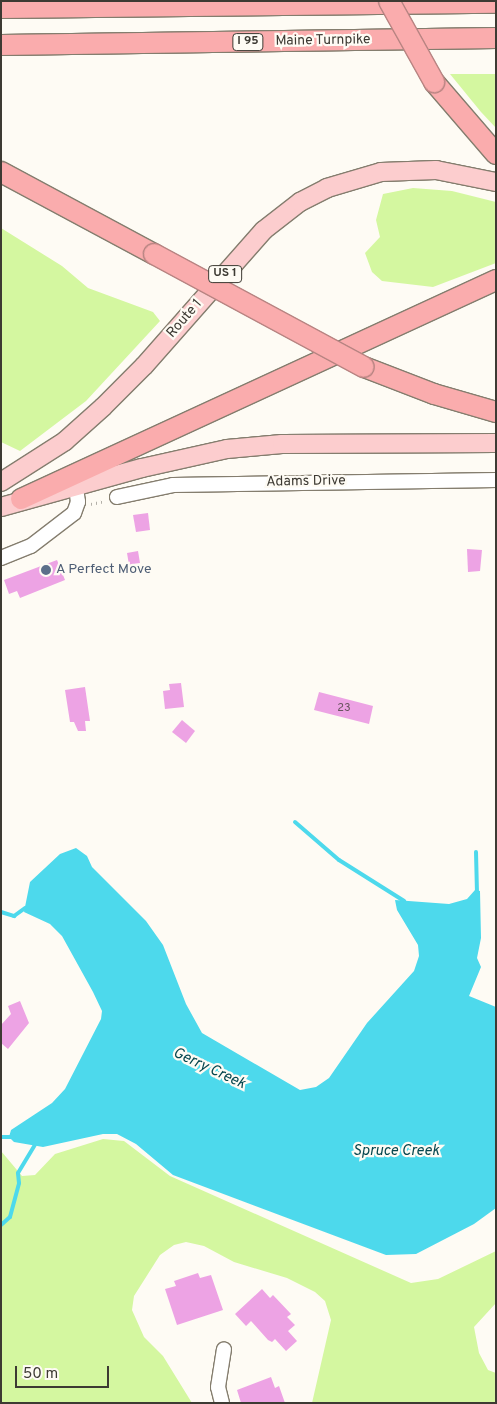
<!DOCTYPE html>
<style>
body{margin:0}
#map{position:relative;width:497px;height:1404px;overflow:hidden;background:#fefbf4;font-family:Overpass,sans-serif}
div>[style]{position:absolute}
.green>*{inset:0;background:#d4f7a0}
.water>*{inset:0;background:#4dd9ec}
.stream>*{height:4px;margin:-2px;padding:0 2px;transform-origin:2px;border-radius:2px;background:#4dd9ec}
.building>*{inset:0;background:#eda3e4}
.path>*{height:2.5px;margin-top:-1.25px;transform-origin:0;background:repeating-linear-gradient(90deg,#b3b0a9 0 1px,transparent 0 5px)}
.roads{filter:drop-shadow(1px 0 #847d6e) drop-shadow(-1px 0 #847d6e) drop-shadow(0 1px #847d6e) drop-shadow(0 -1px #847d6e)}
.minor>*{height:14px;margin:-7px;padding:0 7px;transform-origin:7px;border-radius:7px;background:#fff}
.major>*{height:18px;margin:-9px;padding:0 9px;transform-origin:9px;border-radius:9px;background:#fccdce}
.highway>*{height:20px;margin:-10px;padding:0 10px;transform-origin:10px;border-radius:10px;background:#faacad}
.bridges{filter:drop-shadow(1px 0 #b88482) drop-shadow(-1px 0 #b88482) drop-shadow(0 1px #b88482) drop-shadow(0 -1px #b88482)}
.highway-bridge>*{height:20px;margin:-10px;padding:0 10px;transform-origin:10px;border-radius:10px;background:#faacad}
.dots>*{width:14px;height:14px;translate:-50% -50%;box-sizing:border-box;border:2px solid #fefbf4;border-radius:50%}
span{translate:-50% -50%;white-space:nowrap;text-align:center;line-height:1.15;-webkit-text-stroke:4.5px #fefbf4;paint-order:stroke}
.number-label{font-size:11px;color:#69545f}
.number-label span{-webkit-text-stroke-width:0}
.shield-label span{padding:1px 4px;background:#fefbf4;border:1px solid;border-radius:4px;-webkit-text-stroke-width:0}
.shield-label{font-size:12px;color:#3d3a33;font-weight:700}
.street-label{font-size:14px;color:#3d3a33}
.service-label{font-size:14px;color:#4e5e75}
.left{translate:0 -50%;text-align:left}
.water-label{font-size:15px;color:#05464e;font-style:italic}
.frame{position:absolute;inset:0;border:2px solid #3d3a33;pointer-events:none}
.scale{position:absolute;left:15px;top:1366px;width:94px;height:22px;box-sizing:border-box;border:2px solid #3d3a33;border-top:0;padding-left:6px;font-size:15px;line-height:18px;white-space:nowrap;color:#3d3a33;-webkit-text-stroke:4px #fefbf4;paint-order:stroke}
</style>
<div id="map">
<div class="green">
<div style="clip-path:polygon(450px 74px,496px 74px,496px 128px,481px 112px)"></div>
<div style="clip-path:polygon(413px 188px,452px 191px,496px 202px,496px 263px,433px 287px,382px 281px,372px 272px,365px 253px,380px 237px,376px 220px,383px 194px)"></div>
<div style="clip-path:polygon(1px 228px,62px 266px,88px 288px,153px 312px,160px 321px,86px 401px,20px 451px,1px 442px)"></div>
<div style="clip-path:polygon(103px 1139px,124px 1141px,170px 1176px,411px 1283px,438px 1279px,496px 1251px,496px 1303px,474px 1327px,479px 1353px,488px 1370px,496px 1373px,496px 1403px,312px 1403px,331px 1320px,325px 1301px,315px 1292px,287px 1278px,234px 1262px,204px 1246px,186px 1242px,174px 1245px,160px 1255px,134px 1296px,132px 1310px,144px 1337px,163px 1356px,192px 1403px,1px 1403px,1px 1151px,22px 1176px,35px 1175px,55px 1154px)"></div>
</div>
<div class="water">
<div style="clip-path:polygon(76px 848px,87px 856px,92px 867px,146px 921px,163px 945px,186px 1004px,202px 1033px,300px 1090px,316px 1087px,329px 1078px,367px 1023px,414px 971px,419px 956px,418px 945px,397px 910px,395px 900px,449px 904px,467px 899px,475px 890px,480px 891px,481px 938px,477px 958px,481px 967px,469px 996px,496px 1007px,496px 1208px,474px 1224px,416px 1254px,386px 1255px,173px 1175px,136px 1144px,117px 1134px,103px 1134px,43px 1147px,14px 1142px,9px 1137px,11px 1130px,52px 1103px,65px 1089px,101px 1019px,102px 1011px,93px 992px,62px 936px,50px 924px,24px 912px,30px 882px,60px 854px)"></div>
</div>
<div class="stream">
<div style="left:295px;top:822px;width:58px;rotate:40.8deg"></div>
<div style="left:339px;top:860px;width:77px;rotate:32.2deg"></div>
<div style="left:476px;top:852px;width:40px;rotate:88.6deg"></div>
<div style="left:1px;top:912px;width:14px;rotate:17deg"></div>
<div style="left:14px;top:916px;width:14px;rotate:-36deg"></div>
<div style="left:1px;top:1137px;width:13px"></div>
<div style="left:1px;top:1225px;width:12px;rotate:-42deg"></div>
<div style="left:10px;top:1217px;width:35px;rotate:-75deg"></div>
<div style="left:19px;top:1183px;width:10px;rotate:-96deg"></div>
<div style="left:18px;top:1173px;width:33px;rotate:-59deg"></div>
</div>
<div class="building">
<div style="clip-path:polygon(148px 513px,150px 530px,136px 532px,133px 515px)"></div>
<div style="clip-path:polygon(467px 549px,482px 550px,480px 571px,468px 572px)"></div>
<div style="clip-path:polygon(138px 551px,140px 563px,129px 565px,127px 553px)"></div>
<div style="clip-path:polygon(57px 560px,65px 580px,20px 598px,17px 591px,9px 594px,4px 580px)"></div>
<div style="clip-path:polygon(181px 683px,184px 707px,165px 709px,163px 691px,170px 690px,169px 684px)"></div>
<div style="clip-path:polygon(85px 687px,90px 721px,85px 721px,86px 731px,78px 731px,74px 722px,70px 722px,65px 690px)"></div>
<div style="clip-path:polygon(319px 692px,373px 706px,369px 724px,314px 710px)"></div>
<div style="clip-path:polygon(182px 720px,195px 731px,186px 743px,172px 732px)"></div>
<div style="clip-path:polygon(20px 1001px,29px 1023px,8px 1049px,1px 1043px,1px 1025px,11px 1014px,8px 1006px)"></div>
<div style="clip-path:polygon(198px 1273px,200px 1278px,211px 1275px,223px 1310px,177px 1325px,165px 1289px,176px 1286px,174px 1281px)"></div>
<div style="clip-path:polygon(262px 1289px,270px 1298px,273px 1295px,291px 1314px,287px 1317px,295px 1325px,288px 1331px,297px 1341px,286px 1351px,275px 1339px,272px 1342px,268px 1340px,251px 1321px,246px 1326px,235px 1314px)"></div>
<div style="clip-path:polygon(271px 1377px,275px 1388px,279px 1386px,285px 1403px,241px 1403px,237px 1390px)"></div>
</div>
<div class="path">
<div style="left:91px;top:504px;width:14px;rotate:-12deg"></div>
</div>
<div class="roads">
<div class="minor">
<div style="left:117px;top:497px;width:57px;rotate:-12.1deg"></div>
<div style="left:173px;top:485px;width:323px;rotate:-0.9deg"></div>
<div style="left:1px;top:558px;width:32px;rotate:-22deg"></div>
<div style="left:31px;top:546px;width:54px;rotate:-37.5deg"></div>
<div style="left:74px;top:513px;width:12px;rotate:-70deg"></div>
<div style="left:78px;top:502px;width:14px;rotate:-98deg"></div>
<div style="left:222px;top:1403px;width:16px;rotate:-104deg"></div>
<div style="left:218px;top:1387px;width:38px;rotate:-81deg"></div>
</div>
<div class="major">
<div style="left:1px;top:482px;width:76px;rotate:-32.6deg"></div>
<div style="left:65px;top:441px;width:51px;rotate:-41.8deg"></div>
<div style="left:103px;top:407px;width:58px;rotate:-45deg"></div>
<div style="left:144px;top:366px;width:181px;rotate:-48.6deg"></div>
<div style="left:264px;top:230px;width:46px;rotate:-37.9deg"></div>
<div style="left:300px;top:202px;width:30px;rotate:-27deg"></div>
<div style="left:327px;top:188px;width:56px;rotate:-16.5deg"></div>
<div style="left:381px;top:172px;width:55px;rotate:-2.1deg"></div>
<div style="left:436px;top:170px;width:61px;rotate:11.3deg"></div>
<div style="left:1px;top:507px;width:146px;rotate:-15.5deg"></div>
<div style="left:142px;top:468px;width:87px;rotate:-12.6deg"></div>
<div style="left:227px;top:449px;width:55px;rotate:-5.2deg"></div>
<div style="left:282px;top:444px;width:214px;rotate:-0.3deg"></div>
</div>
<div class="highway">
<div style="left:1px;top:8px;width:495px;rotate:-0.6deg"></div>
<div style="left:1px;top:45px;width:495px;rotate:-0.8deg"></div>
<div style="left:434px;top:82px;width:95px;rotate:49.3deg"></div>
<div style="left:1px;top:172px;width:174px;rotate:28.2deg"></div>
<div style="left:364px;top:367px;width:75px;rotate:21.1deg"></div>
<div style="left:434px;top:394px;width:65px;rotate:16.2deg"></div>
<div style="left:21px;top:499px;width:523px;rotate:-24.75deg"></div>
</div>
</div>
<div class="bridges">
<div class="highway-bridge">
<div style="left:389px;top:1px;width:93px;rotate:60.9deg"></div>
<div style="left:154px;top:254px;width:238px;rotate:28.3deg"></div>
</div>
</div>
<div class="dots">
<div style="left:46px;top:570px;background:#5c6f8a"></div>
</div>
<div class="number-label">
<span style="left:344px;top:708px">23</span>
</div>
<div class="shield-label">
<span style="left:248px;top:42px">I 95</span>
<span style="left:225px;top:274px">US 1</span>
</div>
<div class="street-label">
<span style="left:323px;top:41px;rotate:-1deg">Maine Turnpike</span>
<span style="left:185px;top:319px;rotate:-49deg">Route 1</span>
<span style="left:306px;top:482px;rotate:-1deg">Adams Drive</span>
</div>
<div class="service-label">
<span class="left" style="left:56px;top:570px">A Perfect Move</span>
</div>
<div class="water-label">
<span style="left:209px;top:1069px;rotate:25deg">Gerry Creek</span>
<span style="left:396px;top:1152px">Spruce Creek</span>
</div>
<div class="frame"></div>
<div class="scale">50 m</div>
</div>
